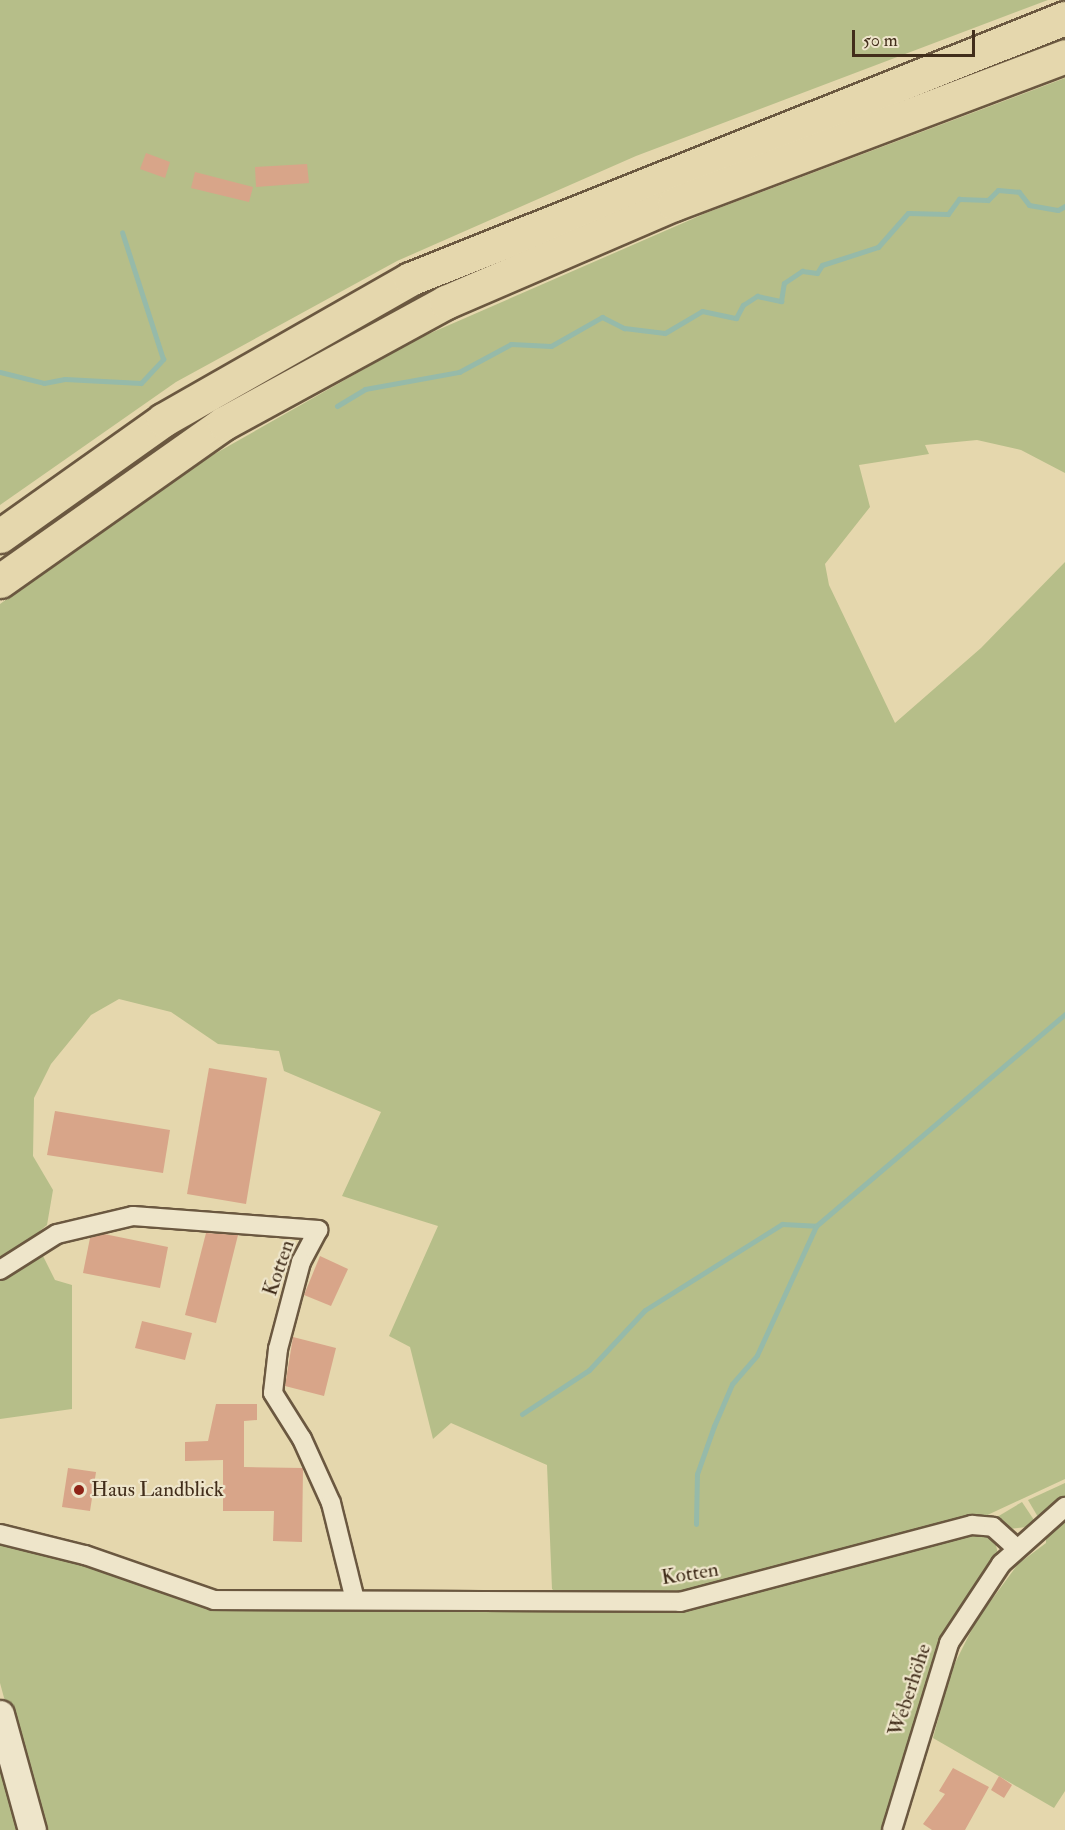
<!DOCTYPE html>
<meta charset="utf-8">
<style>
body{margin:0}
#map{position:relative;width:1065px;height:1830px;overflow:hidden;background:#e5d7ad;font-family:"IM FELL Double Pica",serif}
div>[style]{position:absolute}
.green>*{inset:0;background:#b6be89}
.stream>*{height:5px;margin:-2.5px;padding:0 2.5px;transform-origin:2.5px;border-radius:2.5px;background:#96baa9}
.building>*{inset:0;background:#d8a589}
.roads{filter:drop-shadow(2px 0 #6b5840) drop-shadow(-2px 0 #6b5840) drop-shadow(0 2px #6b5840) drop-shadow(0 -2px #6b5840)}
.street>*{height:18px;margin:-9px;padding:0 9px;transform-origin:9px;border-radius:9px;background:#eee5ca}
.secondary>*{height:27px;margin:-13.5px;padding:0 13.5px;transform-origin:13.5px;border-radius:13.5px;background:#eee5ca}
.highway>*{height:33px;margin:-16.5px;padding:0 16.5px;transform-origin:16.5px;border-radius:16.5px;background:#e5d7ad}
.dots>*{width:16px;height:16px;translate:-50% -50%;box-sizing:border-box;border:3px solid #eee5ca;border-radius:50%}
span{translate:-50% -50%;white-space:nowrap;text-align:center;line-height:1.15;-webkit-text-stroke:4.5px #eee5ca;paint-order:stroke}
.street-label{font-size:21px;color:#422e1b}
.poi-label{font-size:21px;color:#422e1b}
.left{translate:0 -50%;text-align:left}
.scale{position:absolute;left:852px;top:30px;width:123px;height:27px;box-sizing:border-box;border:3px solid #422e1b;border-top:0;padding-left:8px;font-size:18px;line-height:21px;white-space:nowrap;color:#422e1b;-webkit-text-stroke:4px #eee5ca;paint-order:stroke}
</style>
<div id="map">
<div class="green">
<div style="clip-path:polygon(0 0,1048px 0,636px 156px,397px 261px,176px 382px,0 505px)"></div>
<div style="clip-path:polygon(1065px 78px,1065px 473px,1021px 450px,977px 440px,925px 445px,929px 454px,859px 465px,870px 507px,825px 564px,829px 585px,895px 723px,981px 648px,1065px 562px,1065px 1479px,981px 1518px,685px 1593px,559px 1595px,552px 1589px,547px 1465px,451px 1423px,433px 1439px,410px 1347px,389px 1336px,438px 1226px,342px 1196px,381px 1112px,284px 1071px,279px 1051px,218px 1044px,171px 1012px,119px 999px,91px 1015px,51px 1064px,34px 1098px,33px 1156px,53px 1190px,47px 1225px,0 1264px,0 604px,195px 465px,417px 339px,706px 213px)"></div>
<div style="clip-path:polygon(43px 1256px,55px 1280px,72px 1285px,72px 1409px,0 1419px,0 1279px)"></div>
<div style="clip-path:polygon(1065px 1483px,1065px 1497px,1038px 1517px,1028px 1500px)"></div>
<div style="clip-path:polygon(1022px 1502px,1034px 1520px,1026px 1527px,1009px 1529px,992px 1520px)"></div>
<div style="clip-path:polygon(1065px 1514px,1065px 1791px,1054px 1808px,933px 1738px,951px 1671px,976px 1621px,1018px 1564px,1046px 1543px,1046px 1529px)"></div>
<div style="clip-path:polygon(983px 1534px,995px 1541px,998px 1554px,961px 1607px,929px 1671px,883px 1830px,40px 1830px,0 1683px,0 1541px,89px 1564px,196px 1605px,630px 1608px)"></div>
<div style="clip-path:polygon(0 1746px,23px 1830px,0 1830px)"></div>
</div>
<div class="stream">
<div style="left:0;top:372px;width:45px;rotate:14deg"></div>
<div style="left:44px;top:383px;width:21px;rotate:-11deg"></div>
<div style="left:65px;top:379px;width:76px;rotate:3deg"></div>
<div style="left:141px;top:383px;width:33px;rotate:-47deg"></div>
<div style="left:163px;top:359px;width:133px;rotate:-107.9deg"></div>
<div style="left:337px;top:406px;width:33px;rotate:-31deg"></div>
<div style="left:365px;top:389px;width:96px;rotate:-10.3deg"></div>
<div style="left:459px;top:372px;width:59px;rotate:-28.3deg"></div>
<div style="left:511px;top:344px;width:40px;rotate:2.9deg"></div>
<div style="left:551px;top:346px;width:59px;rotate:-29.6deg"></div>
<div style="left:602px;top:317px;width:25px;rotate:27deg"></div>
<div style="left:624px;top:328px;width:41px;rotate:7deg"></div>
<div style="left:665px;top:333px;width:43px;rotate:-30.7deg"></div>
<div style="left:702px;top:311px;width:35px;rotate:12deg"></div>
<div style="left:736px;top:318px;width:15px;rotate:-62deg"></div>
<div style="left:743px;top:305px;width:17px;rotate:-33deg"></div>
<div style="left:757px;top:296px;width:25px;rotate:12deg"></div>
<div style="left:781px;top:301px;width:18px;rotate:-81deg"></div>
<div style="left:784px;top:283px;width:22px;rotate:-34deg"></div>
<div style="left:802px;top:271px;width:15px;rotate:8deg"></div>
<div style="left:817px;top:273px;width:9px;rotate:-58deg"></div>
<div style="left:822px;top:265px;width:59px;rotate:-17.8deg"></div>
<div style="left:878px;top:247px;width:45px;rotate:-48.6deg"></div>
<div style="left:908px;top:213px;width:40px;rotate:1.4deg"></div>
<div style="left:948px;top:214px;width:19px;rotate:-54deg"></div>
<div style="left:959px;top:199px;width:29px;rotate:2deg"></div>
<div style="left:988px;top:200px;width:14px;rotate:-45deg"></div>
<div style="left:998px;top:190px;width:21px;rotate:5deg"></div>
<div style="left:1019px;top:192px;width:16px;rotate:52deg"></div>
<div style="left:1029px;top:205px;width:29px;rotate:10deg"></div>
<div style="left:1058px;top:210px;width:8px;rotate:-30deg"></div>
<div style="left:522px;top:1414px;width:80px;rotate:-33.3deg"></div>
<div style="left:589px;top:1370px;width:82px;rotate:-47deg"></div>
<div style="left:645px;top:1310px;width:162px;rotate:-32.1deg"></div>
<div style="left:782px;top:1224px;width:34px;rotate:3deg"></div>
<div style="left:816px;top:1226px;width:327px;rotate:-40.4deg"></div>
<div style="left:696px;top:1524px;width:50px;rotate:-88.9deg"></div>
<div style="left:697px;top:1474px;width:51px;rotate:-70.5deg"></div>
<div style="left:714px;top:1426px;width:46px;rotate:-66.8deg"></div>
<div style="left:732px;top:1384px;width:38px;rotate:-49deg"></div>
<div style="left:757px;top:1355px;width:142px;rotate:-65.4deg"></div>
</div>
<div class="building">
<div style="clip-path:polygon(146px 153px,170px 162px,165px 178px,140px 169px)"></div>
<div style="clip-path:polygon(307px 164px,309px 183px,256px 187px,255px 167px)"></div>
<div style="clip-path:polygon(195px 172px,253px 187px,249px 202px,191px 188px)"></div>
<div style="clip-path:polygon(209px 1068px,267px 1078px,246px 1204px,187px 1194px)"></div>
<div style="clip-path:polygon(55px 1111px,170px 1130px,163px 1173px,47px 1155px)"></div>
<div style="clip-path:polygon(206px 1233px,238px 1235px,216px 1323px,185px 1315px)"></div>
<div style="clip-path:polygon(104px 1234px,168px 1247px,160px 1288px,83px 1273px,90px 1238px)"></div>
<div style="clip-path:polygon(320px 1256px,348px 1269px,331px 1306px,304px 1295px)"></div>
<div style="clip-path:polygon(142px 1321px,192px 1333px,185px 1360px,135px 1348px)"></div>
<div style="clip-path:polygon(293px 1337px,336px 1348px,324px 1396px,285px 1386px)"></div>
<div style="clip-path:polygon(216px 1404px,257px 1404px,257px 1420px,244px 1421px,244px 1467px,303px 1468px,302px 1542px,273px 1541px,274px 1511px,223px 1511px,223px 1460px,185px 1461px,185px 1442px,208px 1441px)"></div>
<div style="clip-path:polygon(68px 1468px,96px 1472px,90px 1511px,62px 1507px)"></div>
<div style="clip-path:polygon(953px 1768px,989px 1787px,965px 1830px,932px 1830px,923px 1824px,945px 1794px,939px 1791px)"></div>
<div style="clip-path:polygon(999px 1776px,1012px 1785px,1004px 1798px,991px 1790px)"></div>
</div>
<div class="roads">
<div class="street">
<div style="left:0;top:1270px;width:67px;rotate:-32.3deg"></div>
<div style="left:57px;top:1234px;width:78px;rotate:-13.3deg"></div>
<div style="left:133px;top:1216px;width:186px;rotate:4.3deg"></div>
<div style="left:318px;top:1230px;width:36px;rotate:118deg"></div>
<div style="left:301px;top:1262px;width:90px;rotate:104.8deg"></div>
<div style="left:278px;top:1349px;width:44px;rotate:96.5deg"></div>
<div style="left:273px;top:1393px;width:54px;rotate:57.8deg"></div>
<div style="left:302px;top:1439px;width:70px;rotate:65.6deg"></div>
<div style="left:331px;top:1503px;width:96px;rotate:76.1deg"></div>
<div style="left:0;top:1534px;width:88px;rotate:13.9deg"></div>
<div style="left:85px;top:1555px;width:137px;rotate:19.2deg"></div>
<div style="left:214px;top:1600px;width:466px;rotate:0.2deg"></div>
<div style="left:680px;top:1602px;width:302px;rotate:-14.8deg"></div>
<div style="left:972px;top:1525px;width:21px;rotate:5deg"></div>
<div style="left:993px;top:1527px;width:31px;rotate:42deg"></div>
<div style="left:892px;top:1830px;width:195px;rotate:-73deg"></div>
<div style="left:949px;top:1643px;width:95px;rotate:-56.6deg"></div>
<div style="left:1001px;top:1564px;width:86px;rotate:-41.7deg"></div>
</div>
<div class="secondary">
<div style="left:0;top:1714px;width:120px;rotate:74.6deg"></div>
</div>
<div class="highway">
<div style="left:0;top:536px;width:200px;rotate:-35.4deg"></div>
<div style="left:163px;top:420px;width:284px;rotate:-29.7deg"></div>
<div style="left:410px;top:279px;width:705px;rotate:-21.73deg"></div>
<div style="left:0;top:581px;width:274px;rotate:-35.2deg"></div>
<div style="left:224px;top:423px;width:253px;rotate:-28.6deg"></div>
<div style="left:446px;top:302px;width:248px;rotate:-23.3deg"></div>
<div style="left:674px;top:204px;width:418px;rotate:-20.7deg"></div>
</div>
</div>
<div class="dots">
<div style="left:79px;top:1490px;background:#8f2418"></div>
</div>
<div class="street-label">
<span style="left:279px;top:1268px;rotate:-71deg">Kotten</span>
<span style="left:690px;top:1574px;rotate:-9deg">Kotten</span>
<span style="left:910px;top:1690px;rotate:-72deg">Weberhöhe</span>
</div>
<div class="poi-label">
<span class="left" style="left:91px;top:1490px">Haus Landblick</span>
</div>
<div class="scale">50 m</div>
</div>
